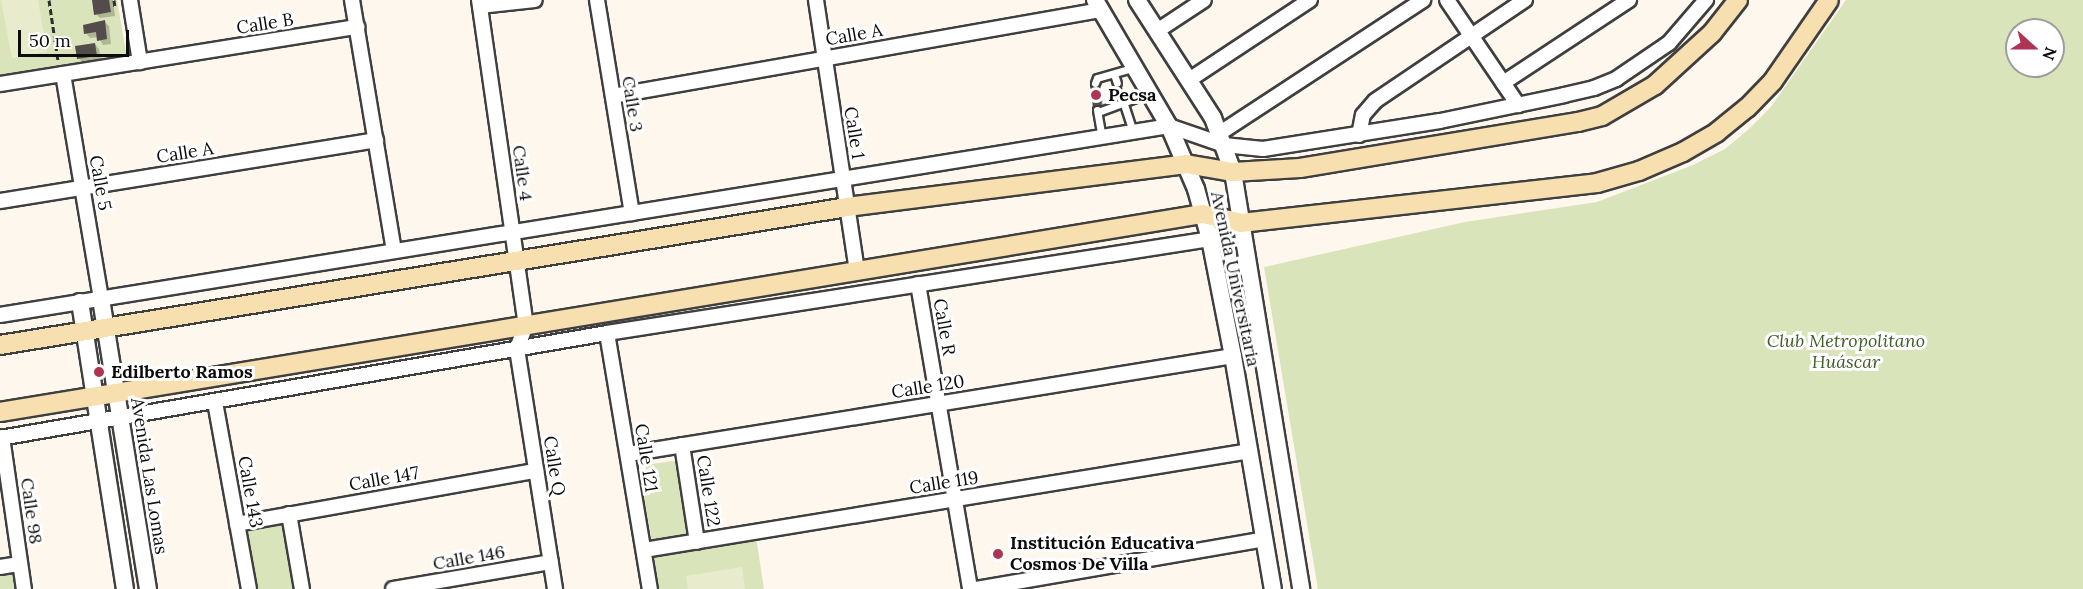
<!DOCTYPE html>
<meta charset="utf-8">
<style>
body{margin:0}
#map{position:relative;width:2083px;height:589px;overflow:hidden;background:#fdf7ee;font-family:Lora,serif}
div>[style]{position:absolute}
.green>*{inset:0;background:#dae4bb}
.pitch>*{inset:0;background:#e8eccc}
.shadow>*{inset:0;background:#0003}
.building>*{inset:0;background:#544c4a}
.path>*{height:3px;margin-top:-1.5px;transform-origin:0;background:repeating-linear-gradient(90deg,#2e2e2e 0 6px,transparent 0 9px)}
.roads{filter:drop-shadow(2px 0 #3f3f3f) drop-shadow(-2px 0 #3f3f3f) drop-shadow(0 2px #3f3f3f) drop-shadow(0 -2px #3f3f3f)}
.service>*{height:7px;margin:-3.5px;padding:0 3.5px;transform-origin:3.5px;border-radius:3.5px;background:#fff}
.minor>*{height:14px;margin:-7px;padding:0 7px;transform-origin:7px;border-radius:7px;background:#fff}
.tertiary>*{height:16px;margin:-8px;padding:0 8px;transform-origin:8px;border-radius:8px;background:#fff}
.secondary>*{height:18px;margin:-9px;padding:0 9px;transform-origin:9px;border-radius:9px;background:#f7dfaf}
.dots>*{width:16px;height:16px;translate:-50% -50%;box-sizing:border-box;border:3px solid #fff;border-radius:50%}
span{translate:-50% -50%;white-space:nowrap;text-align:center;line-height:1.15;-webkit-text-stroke:6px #fff;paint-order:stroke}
.street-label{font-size:18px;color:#0c0c0c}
.poi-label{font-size:18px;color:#0c0c0c;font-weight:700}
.left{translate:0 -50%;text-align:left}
.park-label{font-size:18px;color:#3d5d24;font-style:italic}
.north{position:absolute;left:2005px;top:18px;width:60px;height:60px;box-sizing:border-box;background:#fff;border:2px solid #9e9e9e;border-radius:50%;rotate:111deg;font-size:16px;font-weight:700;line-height:24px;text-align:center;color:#0c0c0c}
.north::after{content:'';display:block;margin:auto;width:21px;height:27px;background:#ae3355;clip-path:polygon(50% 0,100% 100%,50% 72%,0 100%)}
.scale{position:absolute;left:18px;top:30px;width:111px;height:27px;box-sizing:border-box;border:3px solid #0c0c0c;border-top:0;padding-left:8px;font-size:18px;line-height:21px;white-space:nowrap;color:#0c0c0c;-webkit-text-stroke:4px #fff;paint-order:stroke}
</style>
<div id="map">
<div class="green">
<div style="clip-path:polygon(0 0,117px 0,127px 58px,0 79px)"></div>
<div style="clip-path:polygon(evenodd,1846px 0,2083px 0,2083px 589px,1318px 589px,1264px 267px,1465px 222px,1597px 202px,1693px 165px,1725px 149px,1749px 129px,1770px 108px,1846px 0,2017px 30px,2053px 30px,2053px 66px,2017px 66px,2017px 30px)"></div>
<div style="clip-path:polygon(672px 461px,678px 462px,689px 536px,652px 542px,640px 474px,646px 465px)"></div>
<div style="clip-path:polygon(283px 523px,295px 589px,257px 589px,246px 530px)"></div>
<div style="clip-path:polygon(756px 537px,764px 589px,659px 589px,653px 554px)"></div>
<div style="clip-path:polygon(11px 567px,15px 589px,0 589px,0 569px)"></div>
</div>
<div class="pitch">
<div style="clip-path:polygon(1px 0,38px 0,47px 52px,12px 58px)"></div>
<div style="clip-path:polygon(742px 567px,745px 589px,688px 589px,686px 576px)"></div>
</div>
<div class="shadow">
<div style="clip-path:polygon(94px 0,113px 0,115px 16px,100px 18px,96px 14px)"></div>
<div style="clip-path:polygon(104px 21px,109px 26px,111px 44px,103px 45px,98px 37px,90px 38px,86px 33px)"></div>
<div style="clip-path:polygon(95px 44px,99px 49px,101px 60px,83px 63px,79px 58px)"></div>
<div style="clip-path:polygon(1099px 84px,1104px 108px,1096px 109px)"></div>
</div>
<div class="building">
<div style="clip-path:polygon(92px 0,109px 0,111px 12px,94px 15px)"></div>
<div style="clip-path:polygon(105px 20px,107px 39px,97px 41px,96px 32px,84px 34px,83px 25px)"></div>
<div style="clip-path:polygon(95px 43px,97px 56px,77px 59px,75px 46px)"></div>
<div style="clip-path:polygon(1100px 83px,1102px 107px,1093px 108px,1090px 84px)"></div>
<div style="clip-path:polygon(1121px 83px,1124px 95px,1116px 97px,1112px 85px)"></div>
</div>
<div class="path">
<div style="left:49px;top:0;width:62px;rotate:81.6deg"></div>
<div style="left:114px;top:0;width:7px;rotate:82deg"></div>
</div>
<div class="roads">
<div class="service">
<div style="left:1114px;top:74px;width:9px;rotate:72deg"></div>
<div style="left:1095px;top:83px;width:5px;rotate:-68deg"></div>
<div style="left:1097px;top:78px;width:37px;rotate:-16deg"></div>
<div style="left:1121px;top:95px;width:40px;rotate:72deg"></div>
<div style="left:1097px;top:110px;width:27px;rotate:80deg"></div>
<div style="left:1098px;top:112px;width:54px;rotate:-20.4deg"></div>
</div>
<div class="minor">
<div style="left:130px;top:0;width:63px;rotate:80.8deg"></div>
<div style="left:352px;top:0;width:254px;rotate:80.5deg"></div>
<div style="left:479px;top:0;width:328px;rotate:81.8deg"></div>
<div style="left:526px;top:325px;width:26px;rotate:111deg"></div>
<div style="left:517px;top:349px;width:243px;rotate:81deg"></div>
<div style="left:597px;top:0;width:216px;rotate:80.7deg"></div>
<div style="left:816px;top:0;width:274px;rotate:81.4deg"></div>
<div style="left:1447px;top:0;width:127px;rotate:55.9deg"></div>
<div style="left:480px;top:6px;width:55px;rotate:-6.2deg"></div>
<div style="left:1157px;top:31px;width:56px;rotate:-33.4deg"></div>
<div style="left:63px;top:74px;width:228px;rotate:80.4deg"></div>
<div style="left:1189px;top:80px;width:145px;rotate:-33.5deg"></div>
<div style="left:1503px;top:83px;width:151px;rotate:-33.4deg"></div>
<div style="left:0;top:84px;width:362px;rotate:-9.1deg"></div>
<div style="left:613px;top:96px;width:496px;rotate:-10deg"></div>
<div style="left:1220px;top:133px;width:243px;rotate:-33.2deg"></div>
<div style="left:1359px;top:135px;width:20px;rotate:-79deg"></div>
<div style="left:1363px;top:115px;width:18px;rotate:-49deg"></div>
<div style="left:1375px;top:101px;width:181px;rotate:-34deg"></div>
<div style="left:0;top:201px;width:381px;rotate:-9.2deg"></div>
<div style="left:918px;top:284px;width:309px;rotate:80.3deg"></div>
<div style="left:0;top:315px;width:1184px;rotate:-9.18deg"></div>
<div style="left:1169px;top:126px;width:58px;rotate:19.1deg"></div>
<div style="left:1224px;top:145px;width:39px;rotate:6deg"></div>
<div style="left:1263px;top:149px;width:179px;rotate:-9deg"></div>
<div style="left:1440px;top:121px;width:127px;rotate:-11.8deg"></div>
<div style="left:1564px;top:95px;width:31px;rotate:-13deg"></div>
<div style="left:1594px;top:88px;width:24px;rotate:-22deg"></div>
<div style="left:1616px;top:79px;width:64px;rotate:-34.2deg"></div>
<div style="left:1669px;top:43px;width:57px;rotate:-49.3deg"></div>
<div style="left:607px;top:333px;width:260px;rotate:80.5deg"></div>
<div style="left:215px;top:402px;width:190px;rotate:79.7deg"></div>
<div style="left:2px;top:437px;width:154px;rotate:81.8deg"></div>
<div style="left:0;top:438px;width:616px;rotate:-9.81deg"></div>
<div style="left:607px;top:333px;width:610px;rotate:-8.86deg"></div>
<div style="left:1210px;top:239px;width:35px;rotate:-27deg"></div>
<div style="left:682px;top:445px;width:98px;rotate:81.2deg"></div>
<div style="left:628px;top:454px;width:613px;rotate:-9.2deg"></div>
<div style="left:289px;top:514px;width:76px;rotate:80.2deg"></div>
<div style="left:237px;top:524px;width:304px;rotate:-10.1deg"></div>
<div style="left:644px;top:550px;width:614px;rotate:-9.28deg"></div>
<div style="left:0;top:567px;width:20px;rotate:-9deg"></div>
<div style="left:393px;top:589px;width:160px;rotate:-9.7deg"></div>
<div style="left:976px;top:589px;width:292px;rotate:-9.8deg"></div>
</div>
<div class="tertiary">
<div style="left:1095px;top:0;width:146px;rotate:59.6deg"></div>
<div style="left:1169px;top:126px;width:69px;rotate:66.8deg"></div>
<div style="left:1196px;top:189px;width:52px;rotate:74.4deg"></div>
<div style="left:1210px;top:239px;width:119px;rotate:78.9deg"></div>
<div style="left:1233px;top:356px;width:236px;rotate:80.3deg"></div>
<div style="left:1137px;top:0;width:140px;rotate:57.2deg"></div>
<div style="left:1213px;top:118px;width:58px;rotate:69.7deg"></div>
<div style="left:1233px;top:172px;width:423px;rotate:80.7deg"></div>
<div style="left:101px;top:299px;width:294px;rotate:80.8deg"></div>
<div style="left:80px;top:302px;width:291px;rotate:81.1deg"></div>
</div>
<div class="secondary">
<div style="left:0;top:345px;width:858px;rotate:-9.25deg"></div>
<div style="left:847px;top:207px;width:342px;rotate:-7.2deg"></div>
<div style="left:1186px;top:164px;width:48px;rotate:9.7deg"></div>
<div style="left:1233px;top:172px;width:67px;rotate:-3.4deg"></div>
<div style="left:1300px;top:168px;width:282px;rotate:-9.4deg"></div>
<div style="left:1578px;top:122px;width:25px;rotate:-14deg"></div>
<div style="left:1602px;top:116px;width:61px;rotate:-30.3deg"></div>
<div style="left:1655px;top:85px;width:77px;rotate:-42.4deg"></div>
<div style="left:1712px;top:33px;width:42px;rotate:-51.8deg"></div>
<div style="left:0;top:412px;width:1219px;rotate:-9.35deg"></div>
<div style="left:1203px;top:214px;width:39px;rotate:13deg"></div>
<div style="left:1241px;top:223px;width:358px;rotate:-6.4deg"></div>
<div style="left:1597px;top:183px;width:44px;rotate:-15.9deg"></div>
<div style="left:1639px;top:171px;width:48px;rotate:-23.4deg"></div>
<div style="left:1683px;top:152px;width:39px;rotate:-30deg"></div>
<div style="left:1717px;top:132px;width:38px;rotate:-39deg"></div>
<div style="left:1747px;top:108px;width:37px;rotate:-46deg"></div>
<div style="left:1773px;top:81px;width:98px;rotate:-55.3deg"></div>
</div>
</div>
<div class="dots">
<div style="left:1096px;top:95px;background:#ae3355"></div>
<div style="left:99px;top:372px;background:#ae3355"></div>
<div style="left:998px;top:554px;background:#ae3355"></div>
</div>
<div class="street-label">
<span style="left:265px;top:24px;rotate:-9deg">Calle B</span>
<span style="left:854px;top:35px;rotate:-10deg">Calle A</span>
<span style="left:632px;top:104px;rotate:81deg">Calle 3</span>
<span style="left:854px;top:133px;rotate:81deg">Calle 1</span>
<span style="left:185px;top:153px;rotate:-9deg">Calle A</span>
<span style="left:522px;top:173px;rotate:82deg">Calle 4</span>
<span style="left:100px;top:183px;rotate:80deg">Calle 5</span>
<span style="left:1235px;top:279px;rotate:78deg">Avenida Universitaria</span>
<span style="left:944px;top:327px;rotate:80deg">Calle R</span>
<span style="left:928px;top:387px;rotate:-9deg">Calle 120</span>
<span style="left:646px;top:458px;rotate:81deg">Calle 121</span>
<span style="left:554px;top:466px;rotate:81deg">Calle Q</span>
<span style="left:149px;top:476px;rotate:81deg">Avenida Las Lomas</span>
<span style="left:384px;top:479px;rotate:-10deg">Calle 147</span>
<span style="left:944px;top:483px;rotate:-9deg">Calle 119</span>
<span style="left:708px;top:491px;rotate:81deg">Calle 122</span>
<span style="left:250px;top:492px;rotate:80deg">Calle 143</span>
<span style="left:31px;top:511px;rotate:82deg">Calle 98</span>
<span style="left:469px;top:558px;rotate:-10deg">Calle 146</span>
</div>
<div class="poi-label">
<span class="left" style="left:1108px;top:95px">Pecsa</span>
<span class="left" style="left:111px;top:372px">Edilberto Ramos</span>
<span class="left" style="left:1010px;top:554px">Institución Educativa<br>Cosmos De Villa</span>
</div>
<div class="park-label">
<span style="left:1846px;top:352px">Club Metropolitano<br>Huáscar</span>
</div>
<div class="north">N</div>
<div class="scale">50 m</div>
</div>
